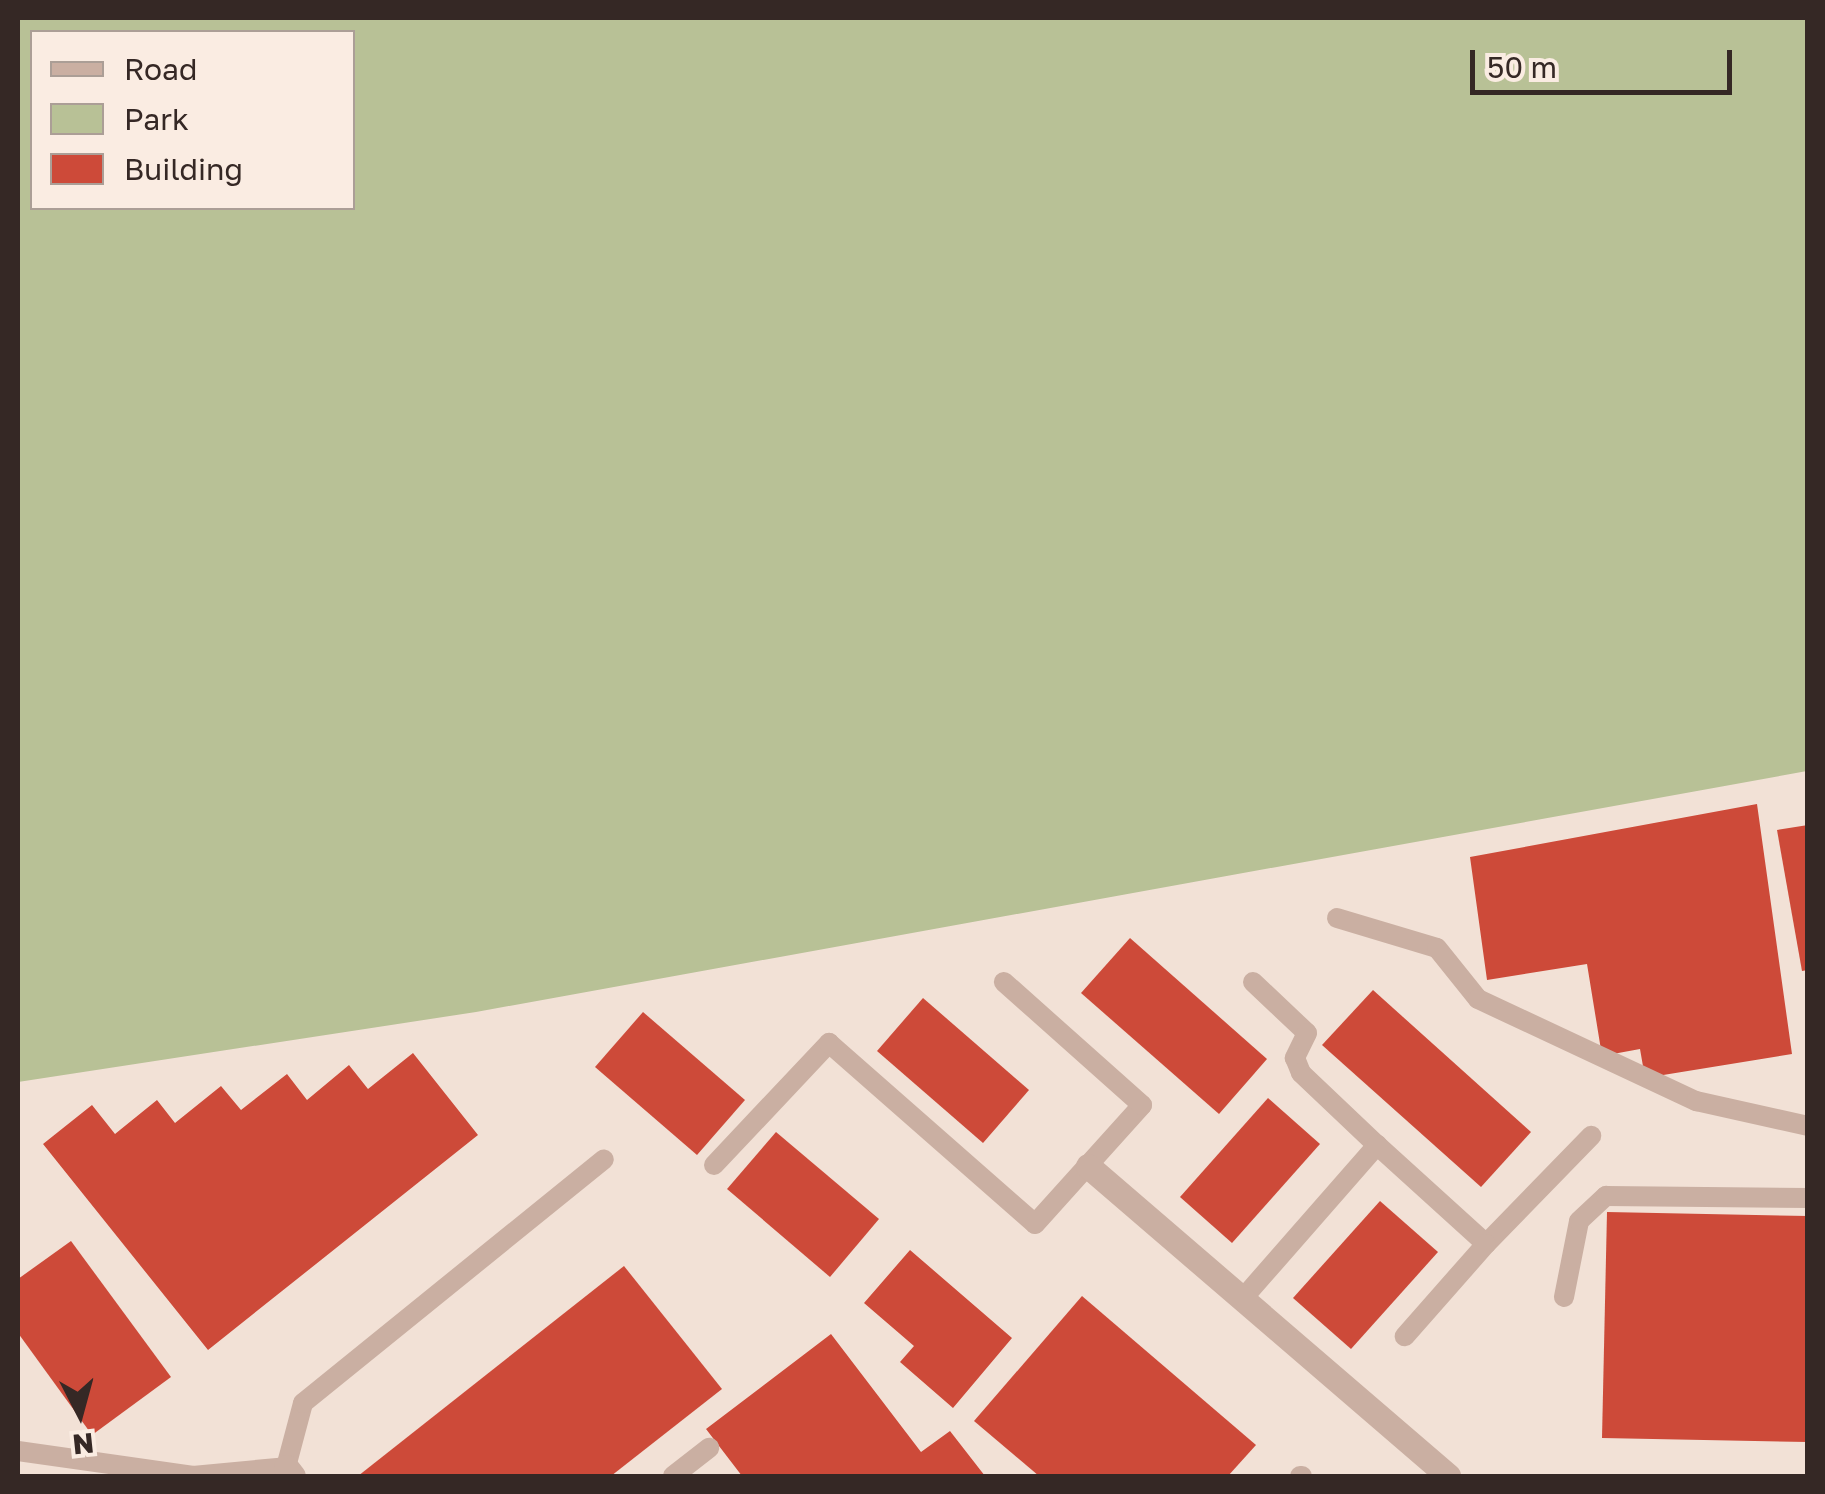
<!DOCTYPE html>
<style>
body{margin:0}
#map{position:relative;width:1825px;height:1494px;overflow:hidden;background:#f2e1d6;font-family:"Golos Text",sans-serif}
div>[style]{position:absolute}
.green>*{inset:0;background:#b8c196}
.building>*{inset:0;background:#cd4a39}
.service>*{height:20px;margin:-10px;padding:0 10px;transform-origin:10px;border-radius:10px;background:#caafa2}
.minor>*{height:25px;margin:-12.5px;padding:0 12.5px;transform-origin:12.5px;border-radius:12.5px;background:#caafa2}
span{translate:-50% -50%;white-space:nowrap;text-align:center;line-height:1.15;-webkit-text-stroke:8px #faece2;paint-order:stroke}
.frame{position:absolute;inset:0;border:20px solid #352825;pointer-events:none}
.legend{position:absolute;left:30px;top:30px;width:325px;height:180px;box-sizing:border-box;background:#faece2;border:2px solid #ab9e96;margin:0;padding:12px 18px;list-style:none;font-size:30px;color:#352825}
.legend li{display:flex;align-items:center;gap:20px;height:50px}
.legend b{width:50px;border:2px solid #ab9e96}
.north{position:absolute;left:30px;top:1364px;width:100px;height:100px;-webkit-text-stroke:8px #faece2;paint-order:stroke;rotate:174deg;font-size:28px;font-weight:700;line-height:40px;text-align:center;color:#352825}
.north::after{content:'';display:block;margin:auto;width:35px;height:45px;background:#352825;clip-path:polygon(50% 0,100% 100%,50% 72%,0 100%)}
.scale{position:absolute;left:1470px;top:50px;width:262px;height:45px;box-sizing:border-box;border:5px solid #352825;border-top:0;padding-left:12px;font-size:30px;line-height:35px;white-space:nowrap;color:#352825;-webkit-text-stroke:8px #faece2;paint-order:stroke}
</style>
<div id="map">
<div class="green">
<div style="clip-path:polygon(evenodd,18px 18px,1807px 18px,1807px 771px,476px 1012px,18px 1082px,18px 18px,32px 32px,352px 32px,352px 208px,32px 208px,32px 32px)"></div>
</div>
<div class="building">
<div style="clip-path:polygon(1757px 804px,1792px 1054px,1657px 1076px,1644px 1072px,1640px 1049px,1602px 1056px,1587px 964px,1487px 980px,1470px 857px)"></div>
<div style="clip-path:polygon(1808px 825px,1808px 970px,1802px 971px,1777px 830px)"></div>
<div style="clip-path:polygon(1130px 938px,1267px 1059px,1219px 1114px,1081px 993px)"></div>
<div style="clip-path:polygon(1373px 990px,1531px 1132px,1481px 1187px,1322px 1045px)"></div>
<div style="clip-path:polygon(923px 998px,1029px 1090px,983px 1143px,877px 1051px)"></div>
<div style="clip-path:polygon(643px 1012px,745px 1100px,697px 1155px,595px 1067px)"></div>
<div style="clip-path:polygon(413px 1053px,478px 1135px,208px 1350px,43px 1144px,92px 1105px,115px 1134px,157px 1100px,175px 1123px,221px 1086px,241px 1110px,287px 1074px,307px 1100px,349px 1065px,368px 1089px)"></div>
<div style="clip-path:polygon(1268px 1098px,1320px 1144px,1232px 1243px,1180px 1197px)"></div>
<div style="clip-path:polygon(776px 1132px,879px 1219px,830px 1277px,727px 1189px)"></div>
<div style="clip-path:polygon(1380px 1201px,1438px 1252px,1351px 1349px,1293px 1298px)"></div>
<div style="clip-path:polygon(1607px 1212px,1808px 1216px,1808px 1442px,1602px 1438px)"></div>
<div style="clip-path:polygon(71px 1241px,171px 1377px,92px 1435px,18px 1333px,18px 1279px)"></div>
<div style="clip-path:polygon(910px 1250px,1012px 1338px,953px 1408px,900px 1362px,914px 1346px,864px 1303px)"></div>
<div style="clip-path:polygon(624px 1266px,722px 1389px,611px 1476px,358px 1476px)"></div>
<div style="clip-path:polygon(1082px 1296px,1256px 1445px,1228px 1476px,1039px 1476px,974px 1421px)"></div>
<div style="clip-path:polygon(831px 1334px,921px 1452px,950px 1431px,985px 1476px,742px 1476px,706px 1429px)"></div>
</div>
<div class="service">
<div style="left:1337px;top:918px;width:104px;rotate:16.7deg"></div>
<div style="left:1437px;top:948px;width:65px;rotate:51.2deg"></div>
<div style="left:1478px;top:999px;width:241px;rotate:25.1deg"></div>
<div style="left:1696px;top:1101px;width:115px;rotate:12.6deg"></div>
<div style="left:1253px;top:982px;width:74px;rotate:43.4deg"></div>
<div style="left:1307px;top:1033px;width:28px;rotate:116deg"></div>
<div style="left:1295px;top:1058px;width:16px;rotate:68deg"></div>
<div style="left:1301px;top:1073px;width:105px;rotate:43.5deg"></div>
<div style="left:714px;top:1165px;width:168px;rotate:-46.7deg"></div>
<div style="left:829px;top:1043px;width:274px;rotate:41.3deg"></div>
<div style="left:1035px;top:1224px;width:160px;rotate:-48deg"></div>
<div style="left:1142px;top:1105px;width:185px;rotate:-138.3deg"></div>
<div style="left:1486px;top:1244px;width:151px;rotate:-45.8deg"></div>
<div style="left:1245px;top:1296px;width:201px;rotate:-48.8deg"></div>
<div style="left:1377px;top:1145px;width:147px;rotate:42.2deg"></div>
<div style="left:1486px;top:1244px;width:123px;rotate:131.4deg"></div>
<div style="left:1564px;top:1297px;width:77px;rotate:-78.8deg"></div>
<div style="left:1579px;top:1221px;width:37px;rotate:-43deg"></div>
<div style="left:1606px;top:1196px;width:202px;rotate:0.6deg"></div>
<div style="left:18px;top:1451px;width:177px;rotate:8.1deg"></div>
<div style="left:193px;top:1476px;width:93px;rotate:-5.5deg"></div>
<div style="left:286px;top:1467px;width:66px;rotate:-75.1deg"></div>
<div style="left:303px;top:1403px;width:387px;rotate:-39deg"></div>
<div style="left:673px;top:1476px;width:46px;rotate:-37.9deg"></div>
<div style="left:1300px;top:1476px;width:2px"></div>
</div>
<div class="minor">
<div style="left:1088px;top:1166px;width:475px;rotate:40.7deg"></div>
<div style="left:286px;top:1467px;width:11px;rotate:52deg"></div>
</div>
<div class="frame"></div>
<ul class="legend">
<li><b style="height:12px;background:#caafa2"></b>Road</li>
<li><b style="height:28px;background:#b8c196"></b>Park</li>
<li><b style="height:28px;background:#cd4a39"></b>Building</li>
</ul>
<div class="north">N</div>
<div class="scale">50 m</div>
</div>
